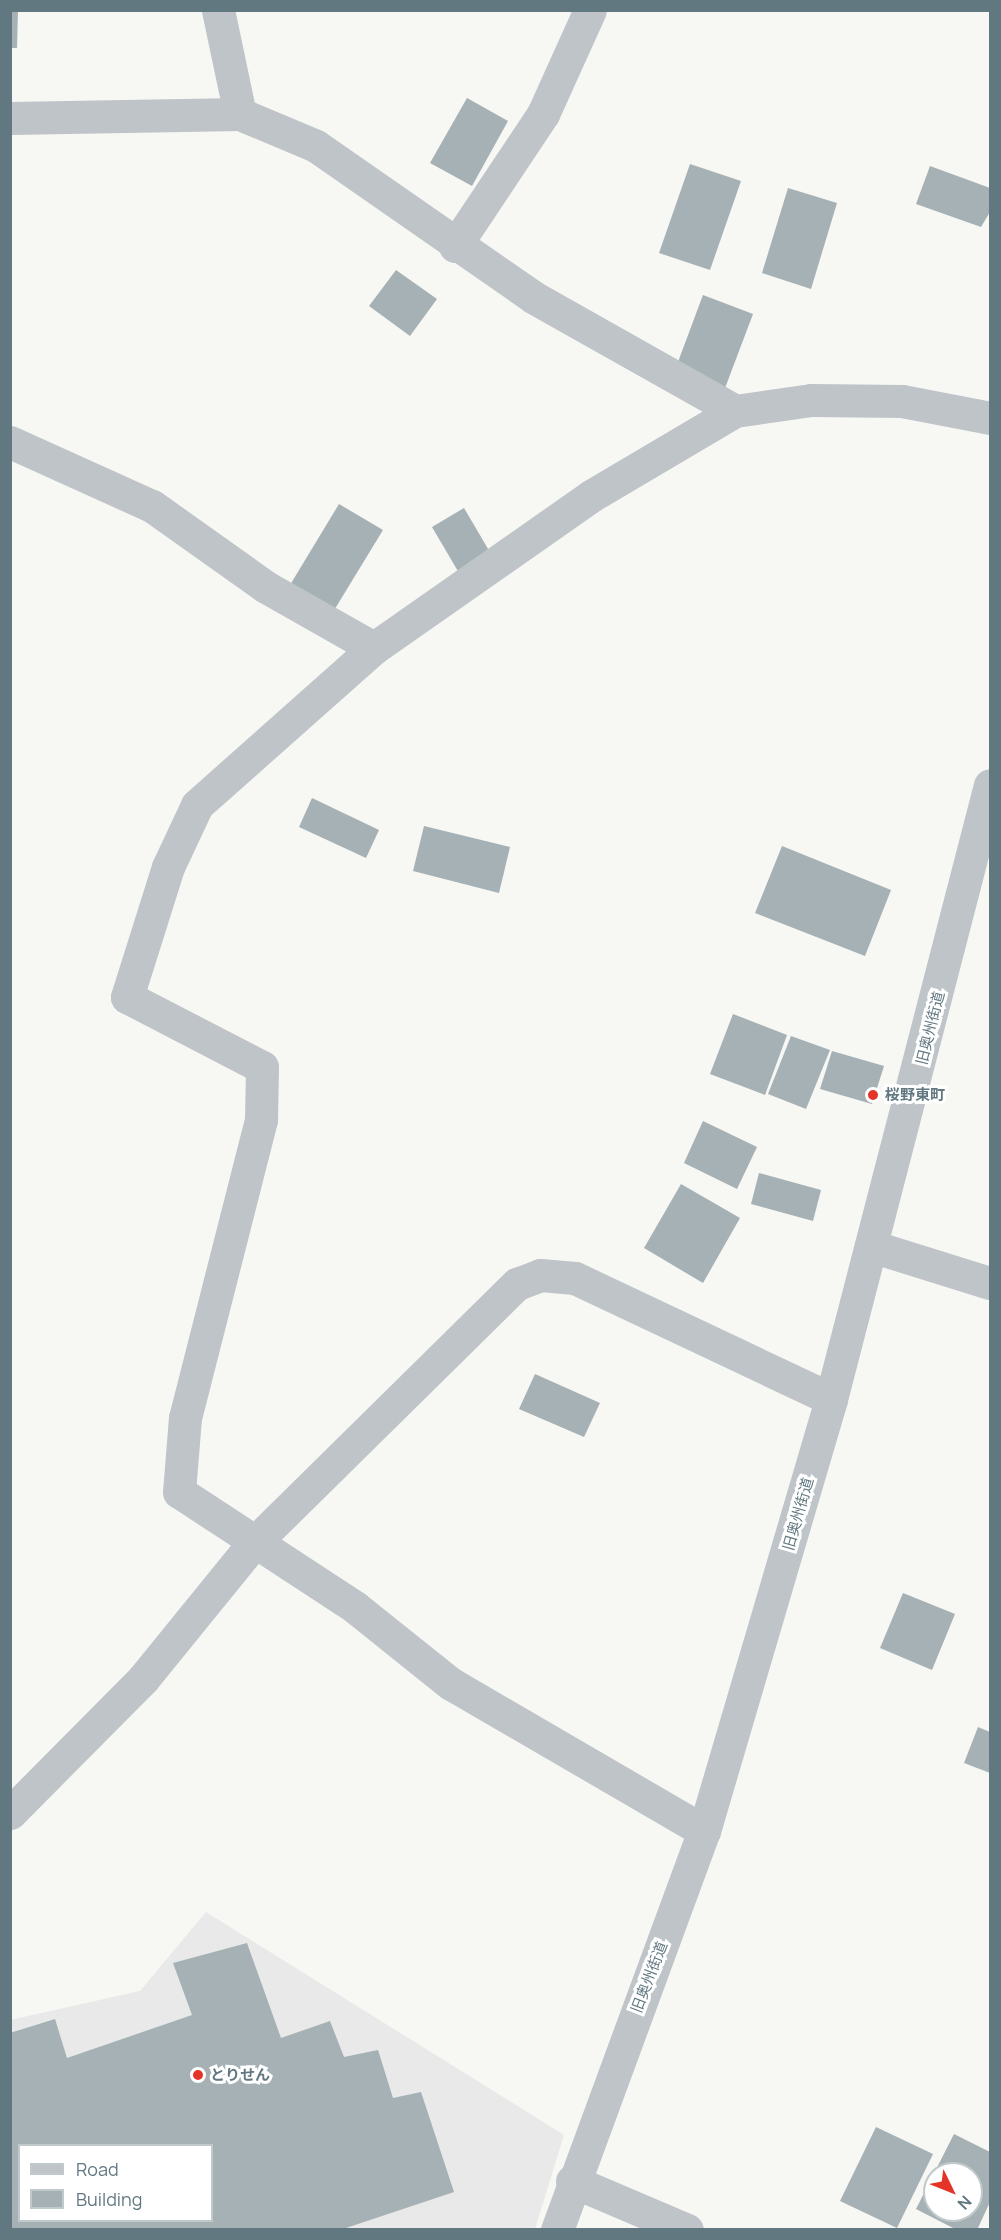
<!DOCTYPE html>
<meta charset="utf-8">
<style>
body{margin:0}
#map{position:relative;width:1001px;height:2240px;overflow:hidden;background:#f7f7f4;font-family:Manrope,"Noto Sans JP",sans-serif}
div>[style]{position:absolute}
.built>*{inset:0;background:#e8e9e8}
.building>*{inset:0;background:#a5b1b4}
.minor>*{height:33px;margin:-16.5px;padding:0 16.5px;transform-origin:16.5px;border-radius:16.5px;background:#bec4c7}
.tertiary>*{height:33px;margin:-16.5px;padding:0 16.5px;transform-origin:16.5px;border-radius:16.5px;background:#bec4c7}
.dots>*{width:16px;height:16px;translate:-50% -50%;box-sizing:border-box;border:3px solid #fff;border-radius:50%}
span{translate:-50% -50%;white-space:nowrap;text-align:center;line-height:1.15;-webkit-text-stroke:6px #fff;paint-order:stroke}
.street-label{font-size:15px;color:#627880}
.poi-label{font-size:15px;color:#627880;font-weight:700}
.left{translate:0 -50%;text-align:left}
.frame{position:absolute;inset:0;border:12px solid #627880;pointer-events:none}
.legend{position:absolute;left:18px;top:2144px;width:195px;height:78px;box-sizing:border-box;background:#fff;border:2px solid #c0c9cc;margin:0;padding:8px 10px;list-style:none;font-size:18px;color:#627880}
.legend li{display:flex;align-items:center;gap:12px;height:30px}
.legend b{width:30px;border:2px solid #c0c9cc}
.north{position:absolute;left:923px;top:2162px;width:60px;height:60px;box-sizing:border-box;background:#fff;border:2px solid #c0c9cc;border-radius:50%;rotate:133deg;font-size:16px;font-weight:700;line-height:24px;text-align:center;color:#627880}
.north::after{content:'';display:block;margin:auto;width:21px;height:27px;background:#e43428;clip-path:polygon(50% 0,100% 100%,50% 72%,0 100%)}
</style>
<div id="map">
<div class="built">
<div style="clip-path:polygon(evenodd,206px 1912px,564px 2135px,535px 2229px,11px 2229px,10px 2020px,140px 1991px,206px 1912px,20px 2146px,212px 2146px,212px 2220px,20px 2220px,20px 2146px)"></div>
</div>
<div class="building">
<div style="clip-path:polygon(10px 10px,18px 10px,17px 48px,10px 48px)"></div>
<div style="clip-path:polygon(467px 98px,508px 121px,472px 186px,430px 163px)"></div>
<div style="clip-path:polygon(690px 164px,741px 181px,710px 270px,659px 253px)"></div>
<div style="clip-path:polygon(930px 166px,990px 188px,990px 212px,981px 227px,916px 204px)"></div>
<div style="clip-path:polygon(788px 188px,837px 203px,811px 289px,762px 273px)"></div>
<div style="clip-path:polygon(396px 270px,437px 299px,410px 336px,369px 306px)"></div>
<div style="clip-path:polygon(703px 295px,753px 314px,722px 396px,672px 378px)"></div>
<div style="clip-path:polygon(339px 504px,383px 530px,333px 612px,290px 585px)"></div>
<div style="clip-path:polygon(464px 508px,494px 559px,462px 578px,432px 527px)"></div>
<div style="clip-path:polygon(312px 798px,379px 830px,366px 858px,299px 827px)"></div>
<div style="clip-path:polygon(424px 826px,510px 847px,499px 893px,413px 871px)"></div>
<div style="clip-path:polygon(782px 846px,891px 890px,865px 956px,755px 913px)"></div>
<div style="clip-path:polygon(733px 1014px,787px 1035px,765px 1095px,710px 1074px)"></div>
<div style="clip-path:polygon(791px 1036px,830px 1050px,806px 1109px,768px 1094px)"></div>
<div style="clip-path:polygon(832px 1051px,884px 1066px,872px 1104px,820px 1089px)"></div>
<div style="clip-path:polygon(703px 1121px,757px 1147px,737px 1189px,684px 1163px)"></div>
<div style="clip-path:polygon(759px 1173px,821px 1190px,813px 1221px,751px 1204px)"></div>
<div style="clip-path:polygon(681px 1184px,740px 1218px,703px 1283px,644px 1248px)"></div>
<div style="clip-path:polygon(535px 1374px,600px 1403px,584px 1437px,519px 1409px)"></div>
<div style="clip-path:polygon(903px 1593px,955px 1614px,932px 1670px,880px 1648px)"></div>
<div style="clip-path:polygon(978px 1727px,990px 1732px,990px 1773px,964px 1763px)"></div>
<div style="clip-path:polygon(evenodd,247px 1943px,281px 2038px,330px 2021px,344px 2057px,378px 2050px,393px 2098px,421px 2092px,454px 2192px,340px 2230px,10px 2230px,10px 2033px,55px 2019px,67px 2058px,192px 2015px,173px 1963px,247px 1943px,20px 2146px,212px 2146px,212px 2220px,20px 2220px,20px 2146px)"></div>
<div style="clip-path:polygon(876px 2127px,933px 2154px,897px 2228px,840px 2201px)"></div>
<div style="clip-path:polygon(evenodd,954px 2134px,990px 2152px,990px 2202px,977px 2230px,957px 2230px,916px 2209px,954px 2134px,935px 2174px,971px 2174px,971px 2210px,935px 2210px,935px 2174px)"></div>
</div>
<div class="minor">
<div style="left:218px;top:10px;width:106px;rotate:78.1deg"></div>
<div style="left:10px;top:118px;width:230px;rotate:-1deg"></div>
<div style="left:240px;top:114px;width:82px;rotate:22.8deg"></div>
<div style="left:316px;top:146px;width:264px;rotate:34.8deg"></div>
<div style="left:533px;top:297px;width:232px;rotate:29.4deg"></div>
<div style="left:455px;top:246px;width:159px;rotate:-56.3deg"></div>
<div style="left:543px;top:114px;width:114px;rotate:-65.7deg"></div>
<div style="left:10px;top:442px;width:156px;rotate:24.3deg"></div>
<div style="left:152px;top:506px;width:140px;rotate:35.4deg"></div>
<div style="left:266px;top:587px;width:124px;rotate:29.5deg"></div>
<div style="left:871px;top:1246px;width:125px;rotate:17.3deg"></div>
<div style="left:10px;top:1813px;width:189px;rotate:-45.2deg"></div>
<div style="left:143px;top:1679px;width:173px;rotate:-50.9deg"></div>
<div style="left:252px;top:1545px;width:372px;rotate:-44.6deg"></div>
<div style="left:517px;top:1284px;width:25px;rotate:-21deg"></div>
<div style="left:540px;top:1275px;width:35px;rotate:5deg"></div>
<div style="left:575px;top:1278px;width:283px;rotate:25.3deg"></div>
<div style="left:704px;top:1831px;width:293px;rotate:-149.8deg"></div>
<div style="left:451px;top:1684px;width:123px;rotate:-141.3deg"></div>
<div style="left:355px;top:1607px;width:210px;rotate:-146.8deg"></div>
<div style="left:179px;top:1492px;width:74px;rotate:-85.4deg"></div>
<div style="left:185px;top:1418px;width:308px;rotate:-75.7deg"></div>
<div style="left:261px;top:1120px;width:53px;rotate:-88.9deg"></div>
<div style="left:262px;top:1067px;width:152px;rotate:-152.6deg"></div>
<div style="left:127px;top:997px;width:136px;rotate:-72.5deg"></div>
<div style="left:168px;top:867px;width:68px;rotate:-64.9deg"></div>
<div style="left:197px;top:805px;width:237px;rotate:-41.6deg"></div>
<div style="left:374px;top:648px;width:265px;rotate:-35deg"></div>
<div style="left:591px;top:496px;width:167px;rotate:-30.6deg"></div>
<div style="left:735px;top:411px;width:77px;rotate:-8.2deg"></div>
<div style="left:811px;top:400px;width:91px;rotate:0.6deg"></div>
<div style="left:902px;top:401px;width:90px;rotate:10.9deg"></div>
<div style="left:572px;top:2181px;width:125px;rotate:23.1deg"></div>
</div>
<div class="tertiary">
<div style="left:557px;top:2230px;width:425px;rotate:-69.8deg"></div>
<div style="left:704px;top:1831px;width:450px;rotate:-73.6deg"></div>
<div style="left:831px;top:1399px;width:634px;rotate:-75.48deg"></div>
</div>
<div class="dots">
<div style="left:873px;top:1095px;background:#e43428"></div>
<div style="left:198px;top:2075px;background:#e43428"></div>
</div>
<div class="street-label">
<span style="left:930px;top:1028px;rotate:-76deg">旧奥州街道</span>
<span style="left:798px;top:1514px;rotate:-74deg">旧奥州街道</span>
<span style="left:649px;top:1977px;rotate:-69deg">旧奥州街道</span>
</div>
<div class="poi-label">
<span class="left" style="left:885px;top:1095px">桜野東町</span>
<span class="left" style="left:210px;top:2075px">とりせん</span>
</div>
<div class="frame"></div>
<ul class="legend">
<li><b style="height:8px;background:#bec4c7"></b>Road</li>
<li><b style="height:16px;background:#a5b1b4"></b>Building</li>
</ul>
<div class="north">N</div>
</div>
